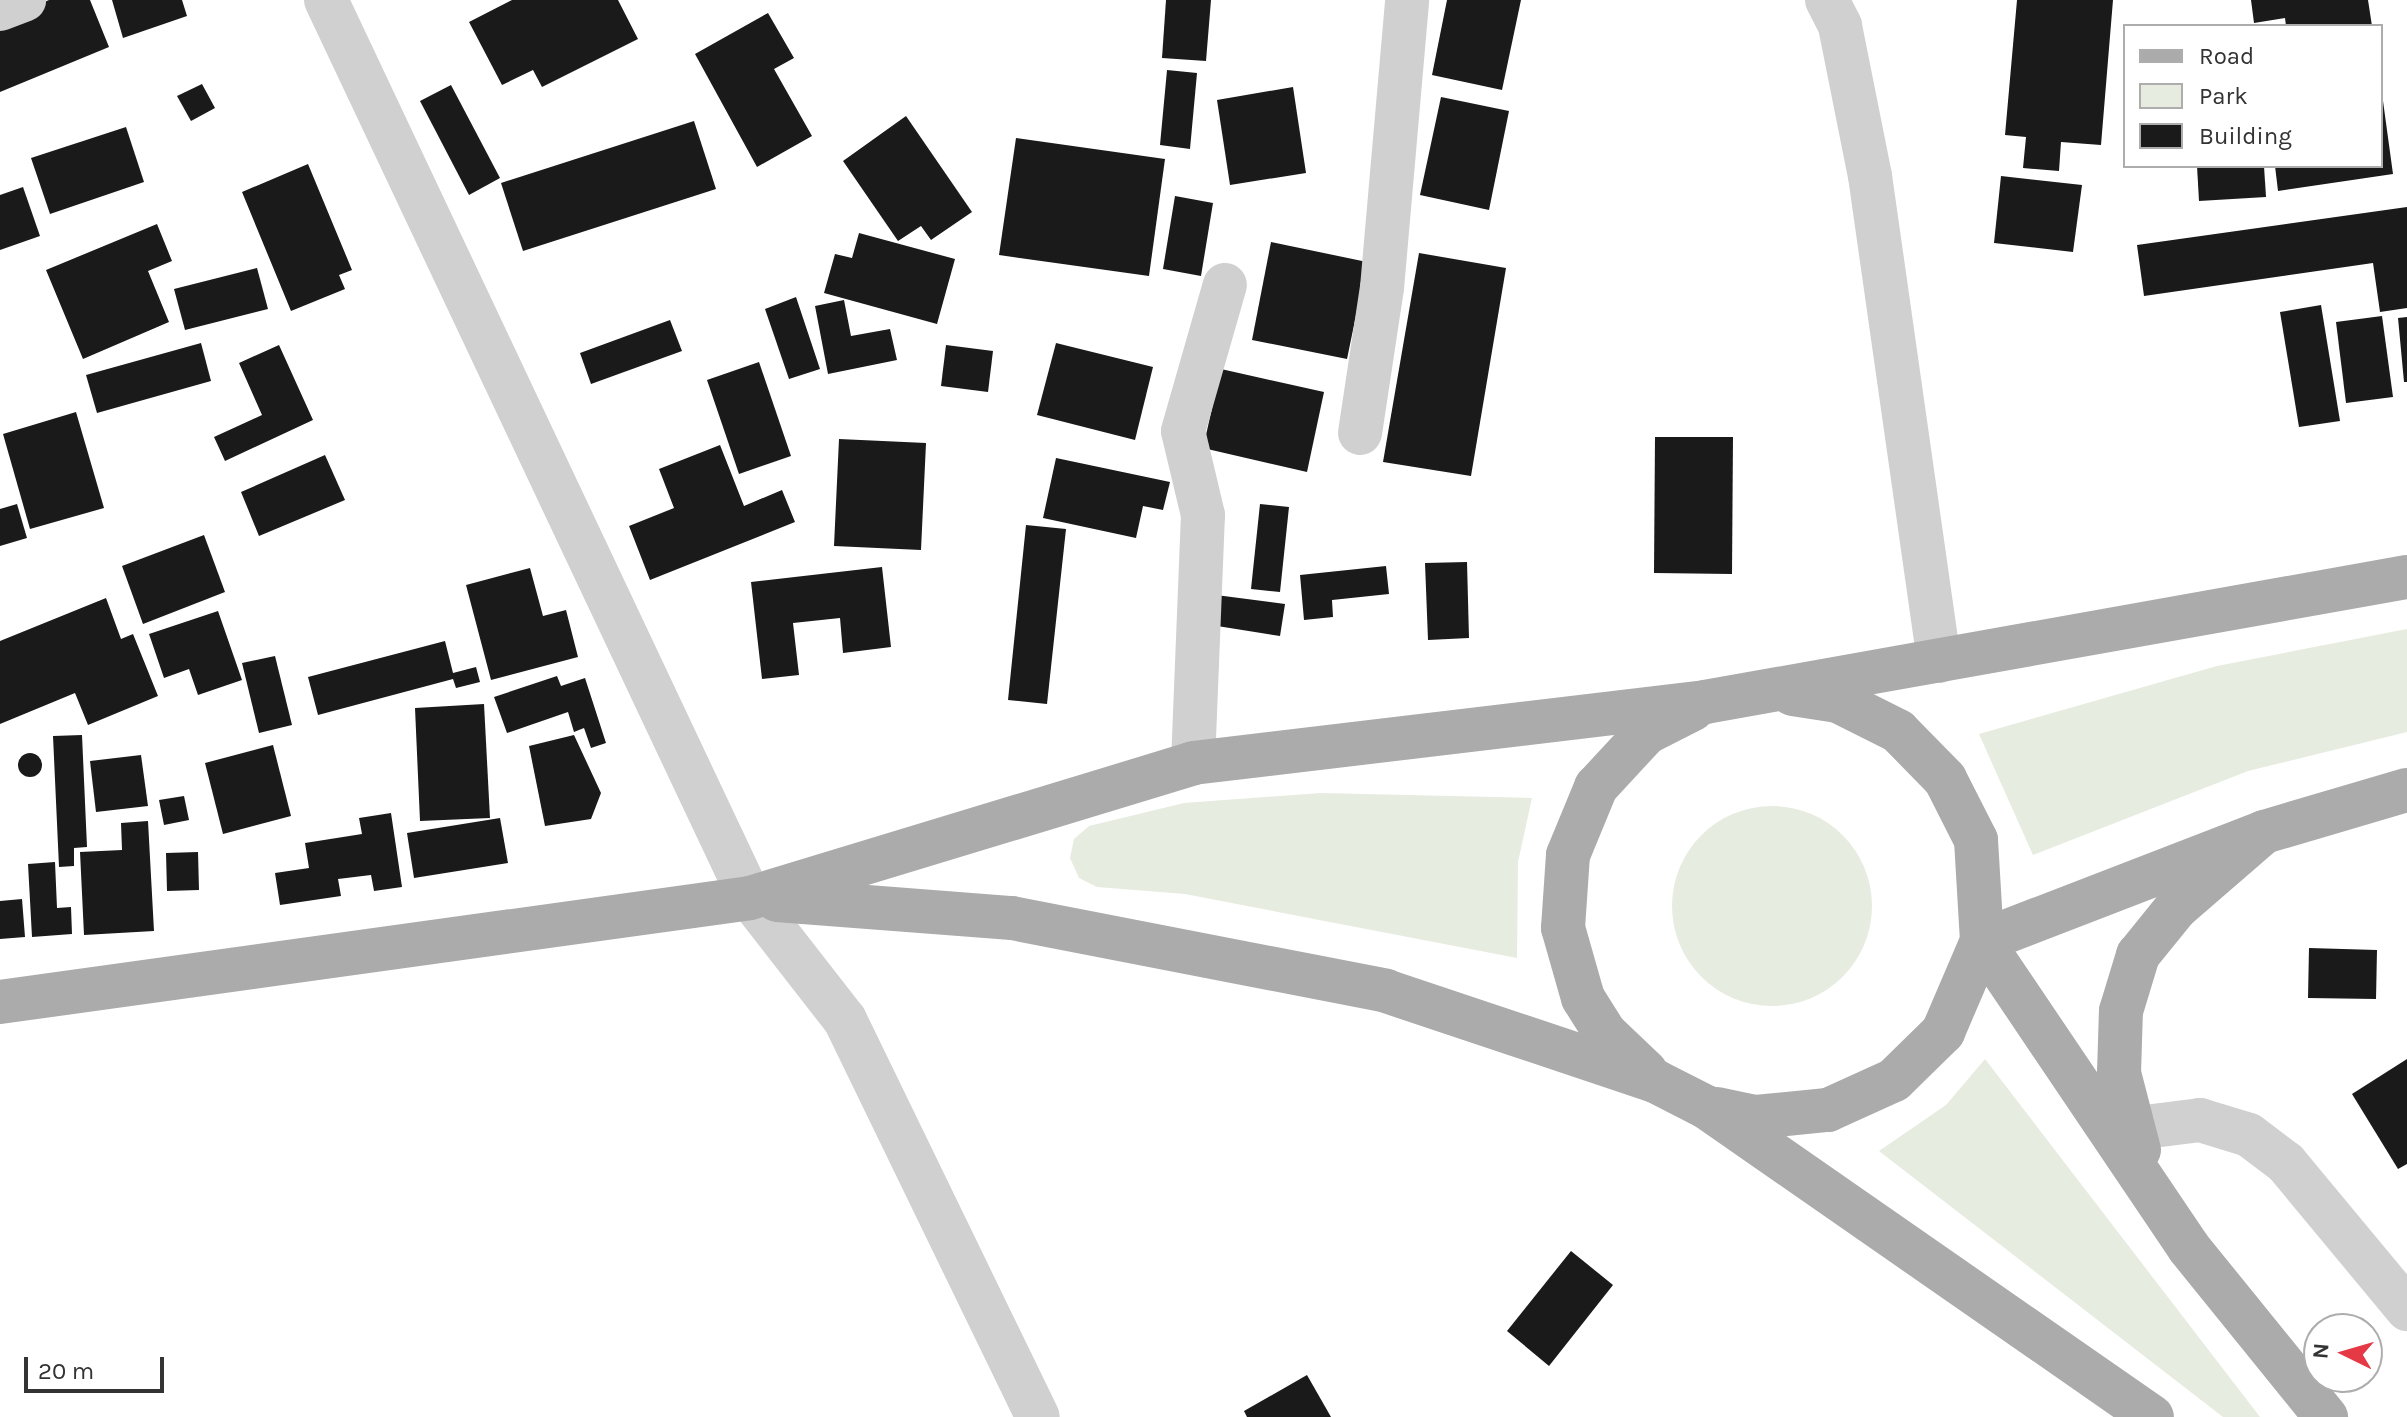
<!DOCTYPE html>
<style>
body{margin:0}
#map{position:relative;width:2407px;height:1417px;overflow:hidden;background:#fff;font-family:Karla,sans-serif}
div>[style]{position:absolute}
.green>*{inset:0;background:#e6ecdf}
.round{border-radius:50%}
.building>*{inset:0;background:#1a1a1a}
.minor>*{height:44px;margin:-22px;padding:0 22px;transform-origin:22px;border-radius:22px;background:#d0d0d0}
.major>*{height:44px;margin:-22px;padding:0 22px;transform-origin:22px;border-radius:22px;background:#ababab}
span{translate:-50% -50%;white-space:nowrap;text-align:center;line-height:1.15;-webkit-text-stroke:8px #fff;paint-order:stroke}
.legend{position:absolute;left:2123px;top:24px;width:260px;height:144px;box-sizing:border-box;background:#fff;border:2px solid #adadad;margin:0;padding:10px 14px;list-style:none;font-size:24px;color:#333}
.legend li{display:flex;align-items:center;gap:16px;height:40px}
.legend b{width:40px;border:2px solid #adadad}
.north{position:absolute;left:2303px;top:1313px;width:80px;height:80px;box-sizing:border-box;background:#fff;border:2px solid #adadad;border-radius:50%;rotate:275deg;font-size:22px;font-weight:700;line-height:32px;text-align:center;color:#333}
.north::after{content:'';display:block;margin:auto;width:28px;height:36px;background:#e63946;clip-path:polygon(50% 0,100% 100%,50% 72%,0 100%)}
.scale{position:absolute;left:24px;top:1357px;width:140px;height:36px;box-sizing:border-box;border:4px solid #333;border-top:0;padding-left:10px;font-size:24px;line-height:28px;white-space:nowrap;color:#333;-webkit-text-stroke:6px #fff;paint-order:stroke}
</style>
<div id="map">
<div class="green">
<div style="clip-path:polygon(2407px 629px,2407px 732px,2248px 771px,2033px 855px,1979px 734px,2217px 666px)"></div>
<div style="clip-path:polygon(1321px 793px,1532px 798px,1518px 862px,1517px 958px,1185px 894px,1097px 887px,1079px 878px,1070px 858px,1074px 839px,1089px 826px,1184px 803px)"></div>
<div class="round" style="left:1672px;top:806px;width:200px;height:200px"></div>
<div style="clip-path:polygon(1985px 1059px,2260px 1417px,2223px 1417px,1879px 1151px,1946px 1105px)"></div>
</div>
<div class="building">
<div style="clip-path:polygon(49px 0,90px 0,109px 47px,0 92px,0 20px)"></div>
<div style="clip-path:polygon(112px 0,182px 0,187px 16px,123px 38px)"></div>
<div style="clip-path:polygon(512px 0,618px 0,638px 39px,542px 87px,533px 70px,502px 85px,469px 22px)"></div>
<div style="clip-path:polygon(1166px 0,1211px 0,1206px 61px,1162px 58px)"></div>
<div style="clip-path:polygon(1447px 0,1521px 0,1502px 90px,1432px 75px)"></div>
<div style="clip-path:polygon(2017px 0,2113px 0,2101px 145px,2061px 142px,2059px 171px,2023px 168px,2026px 137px,2005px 135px)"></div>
<div style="clip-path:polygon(2251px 0,2368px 0,2372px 26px,2286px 26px,2285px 18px,2254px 23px)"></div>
<div style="clip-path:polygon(768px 13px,794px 58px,774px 69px,812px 136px,757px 167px,695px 54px)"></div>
<div style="clip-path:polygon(1167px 70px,1197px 73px,1190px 149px,1160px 145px)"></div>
<div style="clip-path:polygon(202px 84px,215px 108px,191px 121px,177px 96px)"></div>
<div style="clip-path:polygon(451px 85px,500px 178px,469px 195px,420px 101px)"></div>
<div style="clip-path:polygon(1293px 87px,1306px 173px,1230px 185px,1217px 100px)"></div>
<div style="clip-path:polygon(1441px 97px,1509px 111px,1489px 210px,1420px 195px)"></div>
<div style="clip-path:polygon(2383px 101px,2393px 174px,2278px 191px,2275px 166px,2381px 166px)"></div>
<div style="clip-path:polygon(906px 116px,972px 212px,931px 240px,921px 226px,898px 241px,843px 161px)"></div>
<div style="clip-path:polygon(694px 121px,716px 189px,523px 251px,501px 183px)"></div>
<div style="clip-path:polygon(126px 127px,144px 182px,50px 214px,31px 158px)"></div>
<div style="clip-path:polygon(1016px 138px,1165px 159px,1149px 276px,999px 255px)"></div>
<div style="clip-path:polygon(308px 164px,352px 270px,339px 275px,345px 289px,291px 311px,242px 192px)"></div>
<div style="clip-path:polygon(2197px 166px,2264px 166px,2266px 197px,2199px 201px)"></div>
<div style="clip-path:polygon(2001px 176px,2082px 185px,2073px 252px,1994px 243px)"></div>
<div style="clip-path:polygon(23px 187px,40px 236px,0 250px,0 195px)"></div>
<div style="clip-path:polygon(1175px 196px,1213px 203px,1201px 276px,1163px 269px)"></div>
<div style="clip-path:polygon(2407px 207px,2407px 308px,2380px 312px,2373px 263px,2144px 296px,2137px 245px)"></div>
<div style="clip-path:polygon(157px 224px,172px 261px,148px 271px,169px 322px,83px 359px,46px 270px)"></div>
<div style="clip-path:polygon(859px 233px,955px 259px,937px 324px,824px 293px,835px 254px,852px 258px)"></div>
<div style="clip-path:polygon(1271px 242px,1367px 262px,1347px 359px,1252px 340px)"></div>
<div style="clip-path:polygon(1419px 253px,1506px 268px,1471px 476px,1383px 462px)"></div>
<div style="clip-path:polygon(257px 268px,268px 309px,185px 330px,174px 289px)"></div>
<div style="clip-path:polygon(796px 297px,820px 369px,789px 379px,765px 309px)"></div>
<div style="clip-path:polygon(844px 300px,851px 336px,890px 329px,897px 360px,828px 374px,815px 306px)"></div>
<div style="clip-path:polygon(2321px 305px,2340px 421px,2299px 427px,2280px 312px)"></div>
<div style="clip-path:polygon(2382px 316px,2393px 397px,2346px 403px,2336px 322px)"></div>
<div style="clip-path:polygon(2407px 317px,2407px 382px,2404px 382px,2398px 318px)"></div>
<div style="clip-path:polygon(670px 320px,682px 351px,591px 384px,580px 353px)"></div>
<div style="clip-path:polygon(201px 343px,211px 381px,97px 413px,86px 375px)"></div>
<div style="clip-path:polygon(1056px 343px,1153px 367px,1135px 440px,1037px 415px)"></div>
<div style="clip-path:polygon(279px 345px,313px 420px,225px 461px,214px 437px,262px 415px,239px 363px)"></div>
<div style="clip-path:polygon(946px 345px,993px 351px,988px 392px,941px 386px)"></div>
<div style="clip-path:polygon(759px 362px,791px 456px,739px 474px,707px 380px)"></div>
<div style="clip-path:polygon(1221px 369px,1324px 392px,1307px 472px,1203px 448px)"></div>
<div style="clip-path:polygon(76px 412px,104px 508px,30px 529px,3px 434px)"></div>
<div style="clip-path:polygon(1655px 437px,1733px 437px,1732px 574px,1654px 573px)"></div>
<div style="clip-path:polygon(839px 439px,926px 443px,921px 550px,834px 546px)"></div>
<div style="clip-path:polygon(720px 445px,744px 506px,782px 490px,795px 522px,650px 580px,629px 526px,674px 508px,659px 469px)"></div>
<div style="clip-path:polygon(325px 455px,345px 500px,259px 536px,241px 492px)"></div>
<div style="clip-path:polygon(1056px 458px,1170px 482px,1163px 510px,1143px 506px,1136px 538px,1043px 518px)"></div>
<div style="clip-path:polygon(17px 504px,27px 538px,0 546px,0 509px)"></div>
<div style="clip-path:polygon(1260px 504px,1289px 507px,1280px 592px,1251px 589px)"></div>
<div style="clip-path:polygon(1026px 525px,1066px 529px,1047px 704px,1008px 700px)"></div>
<div style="clip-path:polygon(204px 535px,225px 592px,143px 624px,122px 566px)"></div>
<div style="clip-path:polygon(1467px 562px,1469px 638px,1428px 640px,1425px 563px)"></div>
<div style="clip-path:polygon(1386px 566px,1389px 594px,1332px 600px,1333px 617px,1304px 620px,1300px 575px)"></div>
<div style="clip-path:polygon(882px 567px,891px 647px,843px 653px,840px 618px,793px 623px,799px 675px,762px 679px,751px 582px)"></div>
<div style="clip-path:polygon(530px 568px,543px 616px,566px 610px,578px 657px,491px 680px,466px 585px)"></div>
<div style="clip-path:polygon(1216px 595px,1285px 604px,1280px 636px,1211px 625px)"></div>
<div style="clip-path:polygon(106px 598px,121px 639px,133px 634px,158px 696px,88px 725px,75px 693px,0 724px,0 641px)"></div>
<div style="clip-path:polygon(218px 611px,242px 680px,198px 695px,189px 669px,164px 678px,149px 634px)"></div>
<div style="clip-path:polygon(445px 641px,453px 673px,476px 667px,480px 682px,456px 688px,453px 679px,318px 715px,308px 677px)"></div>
<div style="clip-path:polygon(275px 656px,292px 725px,259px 733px,242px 663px)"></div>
<div style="clip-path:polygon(557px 676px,561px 686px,585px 678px,606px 743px,591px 748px,584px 728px,574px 732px,568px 712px,507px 733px,494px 697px)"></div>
<div style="clip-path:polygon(484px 704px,490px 818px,420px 821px,415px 708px)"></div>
<div style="clip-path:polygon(82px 735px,87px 847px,74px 848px,74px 866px,59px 867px,53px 736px)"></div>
<div style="clip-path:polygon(574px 735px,601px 793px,591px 819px,545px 826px,529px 746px)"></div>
<div style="clip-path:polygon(273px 745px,291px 816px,223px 834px,205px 763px)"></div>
<div class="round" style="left:18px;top:753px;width:24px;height:24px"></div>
<div style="clip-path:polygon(141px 755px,148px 806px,96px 812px,90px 761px)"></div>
<div style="clip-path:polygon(184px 796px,189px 820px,164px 825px,159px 800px)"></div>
<div style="clip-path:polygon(391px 813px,402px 887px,374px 891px,371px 875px,338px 879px,341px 896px,280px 905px,275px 873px,309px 868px,305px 843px,362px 834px,359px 818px)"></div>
<div style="clip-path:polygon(500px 818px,508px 863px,414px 878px,407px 833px)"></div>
<div style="clip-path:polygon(148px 821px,154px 931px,84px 935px,80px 852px,122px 850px,121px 823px)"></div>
<div style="clip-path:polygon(198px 852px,199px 890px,167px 891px,166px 853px)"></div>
<div style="clip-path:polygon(55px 862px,57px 908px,71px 907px,72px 934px,32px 937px,28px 864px)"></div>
<div style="clip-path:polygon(22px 899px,25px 937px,0 939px,0 901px)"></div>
<div style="clip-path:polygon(2309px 948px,2377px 950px,2376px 999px,2308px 998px)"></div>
<div style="clip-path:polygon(2407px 1059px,2407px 1164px,2398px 1169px,2352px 1094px)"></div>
<div style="clip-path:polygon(1571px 1251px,1613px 1285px,1549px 1366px,1507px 1331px)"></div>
<div style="clip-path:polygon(1307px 1375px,1331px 1417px,1247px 1417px,1244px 1411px)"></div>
</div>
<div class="minor">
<div style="left:326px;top:0;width:993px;rotate:64.73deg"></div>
<div style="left:750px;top:898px;width:155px;rotate:52.1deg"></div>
<div style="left:845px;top:1020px;width:441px;rotate:64.1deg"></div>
<div style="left:1827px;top:0;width:29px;rotate:63deg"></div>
<div style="left:1840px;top:26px;width:153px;rotate:78.7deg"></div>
<div style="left:1870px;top:176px;width:490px;rotate:81.9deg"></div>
<div style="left:0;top:9px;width:26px;rotate:-21deg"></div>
<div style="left:1360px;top:433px;width:147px;rotate:-81.4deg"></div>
<div style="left:1382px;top:288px;width:289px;rotate:-85deg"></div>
<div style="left:1193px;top:763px;width:248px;rotate:-87.7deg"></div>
<div style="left:1203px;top:515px;width:86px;rotate:-103.4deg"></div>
<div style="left:1183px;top:431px;width:152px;rotate:-74deg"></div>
<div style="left:2129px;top:1129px;width:72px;rotate:-7.2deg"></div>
<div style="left:2200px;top:1120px;width:51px;rotate:17deg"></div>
<div style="left:2249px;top:1135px;width:46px;rotate:37.1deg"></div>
<div style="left:2286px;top:1163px;width:190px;rotate:50.3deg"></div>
</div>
<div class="major">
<div style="left:777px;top:900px;width:236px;rotate:4.4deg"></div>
<div style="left:1012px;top:918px;width:381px;rotate:11deg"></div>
<div style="left:1386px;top:991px;width:284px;rotate:18.5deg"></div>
<div style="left:1655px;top:1081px;width:57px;rotate:27deg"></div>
<div style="left:1706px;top:1107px;width:543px;rotate:34.8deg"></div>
<div style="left:1982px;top:941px;width:370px;rotate:56deg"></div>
<div style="left:2189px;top:1248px;width:218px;rotate:51deg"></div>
<div style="left:1982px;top:941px;width:302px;rotate:-21.1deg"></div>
<div style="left:2264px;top:832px;width:149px;rotate:-16.4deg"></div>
<div style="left:0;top:1002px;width:757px;rotate:-7.89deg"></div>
<div style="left:750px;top:898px;width:463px;rotate:-16.9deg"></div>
<div style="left:1193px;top:763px;width:516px;rotate:-6.79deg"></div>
<div style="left:1705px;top:702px;width:713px;rotate:-10.1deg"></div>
<div style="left:1646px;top:1072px;width:57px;rotate:-136.4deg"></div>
<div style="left:1605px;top:1033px;width:41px;rotate:-122.2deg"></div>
<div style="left:1583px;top:998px;width:73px;rotate:-105.9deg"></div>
<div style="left:1563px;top:928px;width:73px;rotate:-86.1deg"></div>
<div style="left:1568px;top:855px;width:74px;rotate:-67.6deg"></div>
<div style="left:1596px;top:787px;width:74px;rotate:-47.2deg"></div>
<div style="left:1646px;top:733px;width:53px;rotate:-27.1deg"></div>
<div style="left:1717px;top:1109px;width:40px;rotate:12deg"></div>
<div style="left:1756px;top:1117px;width:72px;rotate:-5.6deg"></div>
<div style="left:1828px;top:1110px;width:72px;rotate:-24.4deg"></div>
<div style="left:1894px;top:1080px;width:69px;rotate:-44.4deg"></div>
<div style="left:1943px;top:1032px;width:99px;rotate:-66.8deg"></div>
<div style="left:1982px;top:941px;width:101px;rotate:-93.4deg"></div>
<div style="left:1976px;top:840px;width:68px;rotate:-116.9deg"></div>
<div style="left:1945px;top:779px;width:67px;rotate:-134.4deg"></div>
<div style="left:1898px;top:731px;width:67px;rotate:-153.4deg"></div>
<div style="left:1838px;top:701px;width:46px;rotate:-171.2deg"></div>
<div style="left:2139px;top:1150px;width:80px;rotate:-104.6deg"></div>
<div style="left:2119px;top:1073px;width:62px;rotate:-88.2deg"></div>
<div style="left:2121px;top:1011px;width:59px;rotate:-73.1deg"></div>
<div style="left:2138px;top:955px;width:60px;rotate:-51deg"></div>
<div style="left:2176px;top:908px;width:116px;rotate:-40.8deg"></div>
</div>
<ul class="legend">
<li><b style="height:10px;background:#ababab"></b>Road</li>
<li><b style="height:22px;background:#e6ecdf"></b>Park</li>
<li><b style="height:22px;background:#1a1a1a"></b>Building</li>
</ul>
<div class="north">N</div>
<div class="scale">20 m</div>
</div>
